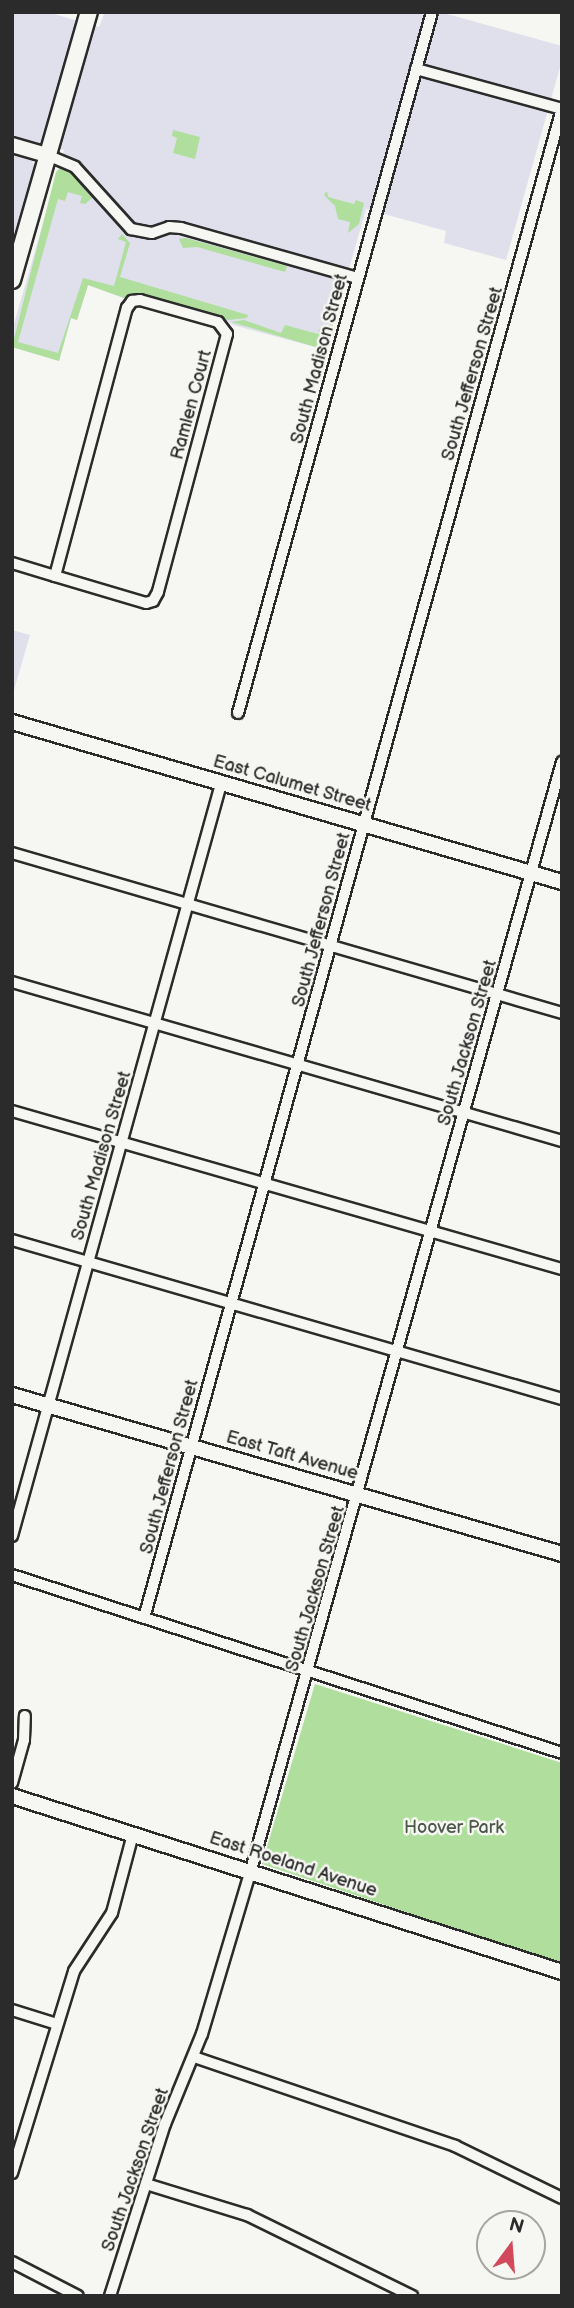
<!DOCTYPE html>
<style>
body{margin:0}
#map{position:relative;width:574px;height:2308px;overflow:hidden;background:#f6f6f2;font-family:"Balsamiq Sans",sans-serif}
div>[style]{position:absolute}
.built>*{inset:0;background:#dfe0ec}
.green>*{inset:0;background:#afde9d}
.roads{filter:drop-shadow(2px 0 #2b2b2b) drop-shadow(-2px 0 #2b2b2b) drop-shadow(0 2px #2b2b2b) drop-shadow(0 -2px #2b2b2b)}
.street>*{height:10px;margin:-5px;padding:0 5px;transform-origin:5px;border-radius:5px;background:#f6f6f2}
.secondary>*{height:14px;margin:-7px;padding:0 7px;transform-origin:7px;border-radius:7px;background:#f6f6f2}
.primary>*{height:16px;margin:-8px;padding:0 8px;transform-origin:8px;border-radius:8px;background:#f6f6f2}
span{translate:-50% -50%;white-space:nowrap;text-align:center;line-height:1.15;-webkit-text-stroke:5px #f6f6f2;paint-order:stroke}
.street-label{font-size:18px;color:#2b2b2b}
.park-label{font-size:18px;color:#4c5848}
.frame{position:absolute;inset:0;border:14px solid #2b2b2b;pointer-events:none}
.north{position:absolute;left:476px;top:2210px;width:70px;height:70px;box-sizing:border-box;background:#f6f6f2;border:2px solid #a5a5a2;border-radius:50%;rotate:16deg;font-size:19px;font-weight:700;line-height:28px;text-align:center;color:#2b2b2b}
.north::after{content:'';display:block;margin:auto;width:24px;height:32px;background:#d1495b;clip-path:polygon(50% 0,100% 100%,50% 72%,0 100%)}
</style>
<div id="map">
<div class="built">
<div style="clip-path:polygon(12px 12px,47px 12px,99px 27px,105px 12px,440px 12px,562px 46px,562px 60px,506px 260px,444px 243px,446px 231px,366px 209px,326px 350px,233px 325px,224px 318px,139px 293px,124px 298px,88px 285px,77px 320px,71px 318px,59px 361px,12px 347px,12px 331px,64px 150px,12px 137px)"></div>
<div style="clip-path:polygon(12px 153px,30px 158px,35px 166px,12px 245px)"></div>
<div style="clip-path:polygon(12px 630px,30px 635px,12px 697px)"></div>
</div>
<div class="green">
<div style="clip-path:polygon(173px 130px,200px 137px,195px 159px,173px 153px,177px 138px,172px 136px)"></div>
<div style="clip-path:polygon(61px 167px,71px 173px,92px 198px,85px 204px,80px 203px,82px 196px,68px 192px,65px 201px,58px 199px,18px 342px,58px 353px,83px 278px,114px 286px,126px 242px,118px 239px,122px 234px,130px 243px,120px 277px,248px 315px,247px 318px,228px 320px,139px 293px,124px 298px,88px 285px,77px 320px,71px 318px,59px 361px,12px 347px,56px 172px)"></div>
<div style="clip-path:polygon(327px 191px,328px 197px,354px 204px,356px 200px,364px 203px,359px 224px,348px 233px,350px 222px,338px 219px,335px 206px,324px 195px)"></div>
<div style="clip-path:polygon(186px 238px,287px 266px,285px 272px,197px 247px,183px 248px,179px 239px)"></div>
<div style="clip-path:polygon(338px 278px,344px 280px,326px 350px,231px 322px,244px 320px,281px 333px,285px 325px,318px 334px,320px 327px,328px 328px,338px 290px,332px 286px)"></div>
<div style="clip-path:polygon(315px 1684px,562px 1763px,562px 1964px,262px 1864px)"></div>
</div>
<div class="roads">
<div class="street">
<div style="left:416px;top:69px;width:151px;rotate:15.3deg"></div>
<div style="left:47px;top:155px;width:30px;rotate:23deg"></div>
<div style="left:75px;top:167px;width:84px;rotate:47.9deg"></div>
<div style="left:131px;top:229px;width:21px;rotate:11deg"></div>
<div style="left:152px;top:233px;width:18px;rotate:-19deg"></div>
<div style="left:169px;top:227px;width:12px;rotate:5deg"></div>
<div style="left:181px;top:228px;width:184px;rotate:15.8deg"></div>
<div style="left:140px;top:300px;width:81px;rotate:15.8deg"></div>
<div style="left:218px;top:322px;width:15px;rotate:53deg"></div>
<div style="left:227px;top:334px;width:267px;rotate:105deg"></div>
<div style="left:158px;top:592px;width:10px;rotate:119deg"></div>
<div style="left:153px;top:601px;width:7px;rotate:164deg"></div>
<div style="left:146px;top:603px;width:95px;rotate:-163.5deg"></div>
<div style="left:55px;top:576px;width:278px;rotate:-75deg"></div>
<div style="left:127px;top:308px;width:9px;rotate:-54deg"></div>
<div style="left:132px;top:301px;width:8px;rotate:-7deg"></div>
<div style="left:12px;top:563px;width:45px;rotate:16.8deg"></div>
<div style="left:238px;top:713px;width:727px;rotate:-74.53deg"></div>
<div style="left:12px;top:853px;width:573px;rotate:16.22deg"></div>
<div style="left:12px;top:982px;width:573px;rotate:16.12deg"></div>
<div style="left:12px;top:1111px;width:572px;rotate:16.03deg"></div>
<div style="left:12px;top:1240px;width:573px;rotate:16.12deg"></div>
<div style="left:12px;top:1536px;width:781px;rotate:-74.47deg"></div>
<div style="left:12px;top:1575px;width:578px;rotate:17.93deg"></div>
<div style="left:144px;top:1618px;width:1566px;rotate:-74.52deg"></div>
<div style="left:12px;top:1783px;width:45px;rotate:-74.4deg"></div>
<div style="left:24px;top:1740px;width:24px;rotate:-88deg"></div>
<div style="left:12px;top:2010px;width:47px;rotate:17.3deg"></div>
<div style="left:194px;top:2057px;width:276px;rotate:18.8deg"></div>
<div style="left:455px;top:2146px;width:119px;rotate:25.9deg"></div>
<div style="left:12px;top:2173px;width:211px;rotate:-72.9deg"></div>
<div style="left:74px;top:1971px;width:69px;rotate:-56.8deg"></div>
<div style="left:112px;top:1913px;width:82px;rotate:-75.1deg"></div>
<div style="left:146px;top:2184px;width:106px;rotate:17.1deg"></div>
<div style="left:247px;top:2215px;width:184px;rotate:26.1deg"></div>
<div style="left:12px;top:2262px;width:74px;rotate:27.3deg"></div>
<div style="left:110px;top:2296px;width:181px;rotate:-72.3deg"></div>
<div style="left:165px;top:2124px;width:97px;rotate:-67.7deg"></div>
<div style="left:202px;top:2034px;width:171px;rotate:-73.4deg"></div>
<div style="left:251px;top:1870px;width:1151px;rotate:-74.32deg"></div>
</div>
<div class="secondary">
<div style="left:12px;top:145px;width:36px;rotate:16deg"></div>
<div style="left:12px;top:722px;width:573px;rotate:16.22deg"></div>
<div style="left:12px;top:1395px;width:573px;rotate:16.12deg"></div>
<div style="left:12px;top:1796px;width:577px;rotate:17.74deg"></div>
</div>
<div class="primary">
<div style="left:12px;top:280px;width:279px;rotate:-74deg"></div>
</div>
</div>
<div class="street-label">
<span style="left:320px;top:359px;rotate:-75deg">South Madison Street</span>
<span style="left:473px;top:374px;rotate:-74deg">South Jefferson Street</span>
<span style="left:192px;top:405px;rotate:-75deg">Ramlen Court</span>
<span style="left:292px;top:784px;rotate:16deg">East Calumet Street</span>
<span style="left:322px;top:920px;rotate:-75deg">South Jefferson Street</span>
<span style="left:468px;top:1043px;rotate:-74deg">South Jackson Street</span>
<span style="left:102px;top:1156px;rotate:-74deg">South Madison Street</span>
<span style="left:292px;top:1456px;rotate:16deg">East Taft Avenue</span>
<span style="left:170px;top:1467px;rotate:-75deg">South Jefferson Street</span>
<span style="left:316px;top:1589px;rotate:-74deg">South Jackson Street</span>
<span style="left:293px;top:1865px;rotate:18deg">East Roeland Avenue</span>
<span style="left:136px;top:2170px;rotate:-71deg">South Jackson Street</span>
</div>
<div class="park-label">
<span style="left:454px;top:1828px">Hoover Park</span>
</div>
<div class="frame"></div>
<div class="north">N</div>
</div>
